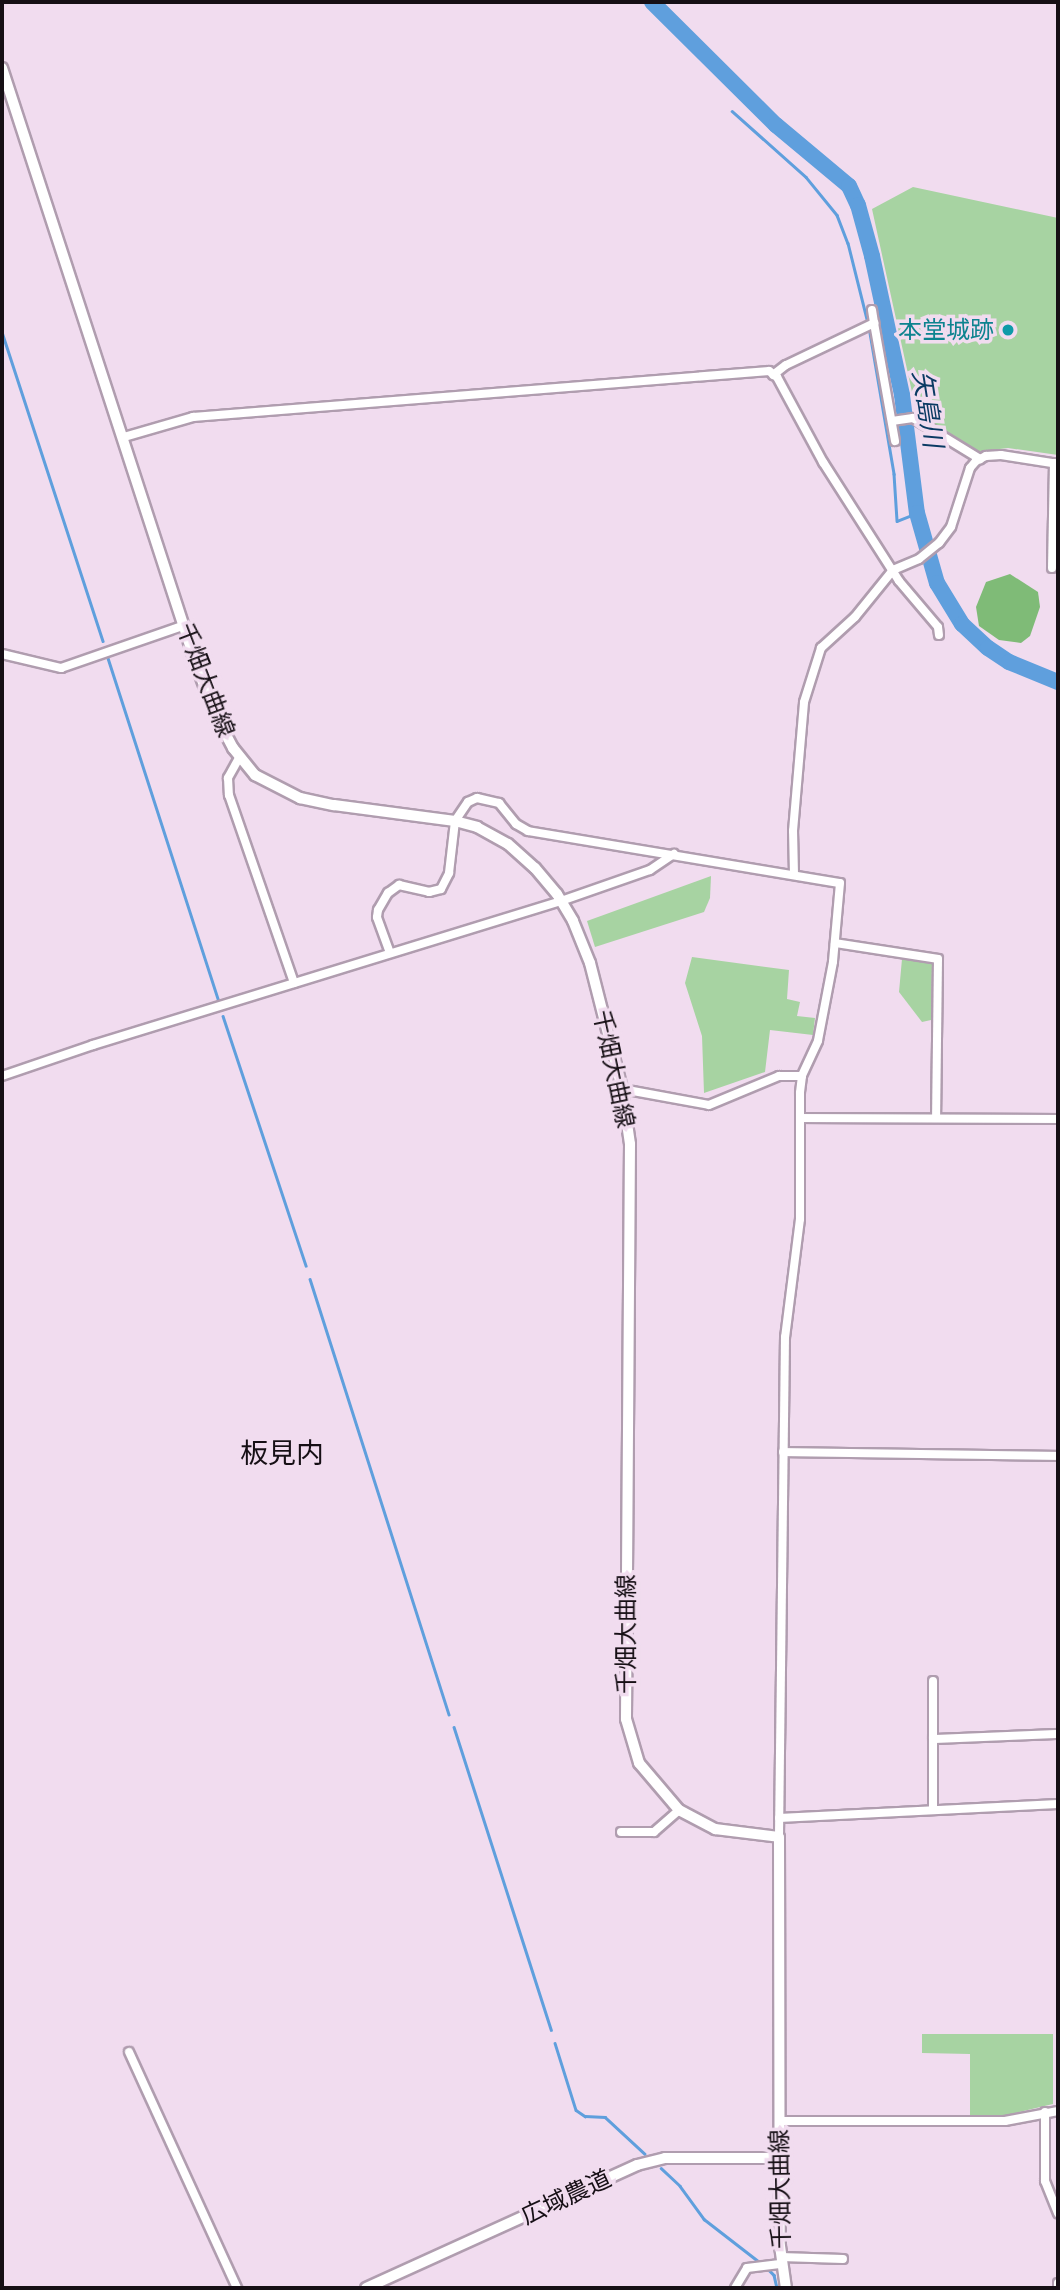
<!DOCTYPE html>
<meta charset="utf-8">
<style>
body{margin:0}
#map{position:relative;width:1060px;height:2290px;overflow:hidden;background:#f1dcef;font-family:"Libre Baskerville","Noto Sans JP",serif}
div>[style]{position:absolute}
.green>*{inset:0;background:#a7d3a2}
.forest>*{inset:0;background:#7fbb77}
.stream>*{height:2.5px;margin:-1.25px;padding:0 1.25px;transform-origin:1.25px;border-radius:1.25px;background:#5f9fdd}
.river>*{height:16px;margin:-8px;padding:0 8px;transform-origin:8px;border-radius:8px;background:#5f9fdd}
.roads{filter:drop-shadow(2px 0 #b09daf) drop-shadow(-2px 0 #b09daf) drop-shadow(0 2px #b09daf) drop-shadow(0 -2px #b09daf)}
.street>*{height:8px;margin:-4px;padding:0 4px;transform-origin:4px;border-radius:4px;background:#fff}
.secondary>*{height:10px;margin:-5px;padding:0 5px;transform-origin:5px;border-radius:5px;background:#fff}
.dots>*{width:19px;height:19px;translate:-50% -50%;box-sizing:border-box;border:4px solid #f1dcef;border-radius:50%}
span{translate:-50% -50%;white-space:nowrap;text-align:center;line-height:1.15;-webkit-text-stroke:7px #f1dcef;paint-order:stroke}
.culture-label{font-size:24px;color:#0d838f}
.right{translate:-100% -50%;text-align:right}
.street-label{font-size:24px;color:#160f15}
.water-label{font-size:26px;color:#0a3a63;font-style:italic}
.quarter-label{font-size:28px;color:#160f15}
.frame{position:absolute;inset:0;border:4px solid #160f15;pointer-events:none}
</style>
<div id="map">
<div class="green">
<div style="clip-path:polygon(913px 187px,1058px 218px,1058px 455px,1008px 448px,975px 452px,917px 415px,872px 209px)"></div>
<div style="clip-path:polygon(711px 876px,710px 898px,704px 912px,595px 947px,587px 921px)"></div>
<div style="clip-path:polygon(692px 957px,789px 970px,787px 999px,800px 1002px,797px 1016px,815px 1018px,813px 1035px,770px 1030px,765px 1072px,704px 1093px,702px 1036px,685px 983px)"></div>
<div style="clip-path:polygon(902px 959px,932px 964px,931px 1020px,922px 1022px,899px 992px)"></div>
<div style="clip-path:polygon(922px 2034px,1053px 2034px,1053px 2104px,1007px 2115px,970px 2115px,970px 2054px,922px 2053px)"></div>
</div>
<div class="forest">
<div style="clip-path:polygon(1010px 574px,1038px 592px,1040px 607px,1030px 636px,1021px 643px,999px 640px,979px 626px,976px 607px,986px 582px)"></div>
</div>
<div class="stream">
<div style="left:732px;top:111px;width:99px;rotate:41.7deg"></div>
<div style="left:806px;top:177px;width:49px;rotate:50.8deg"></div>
<div style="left:837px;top:215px;width:30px;rotate:69deg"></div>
<div style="left:848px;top:243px;width:78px;rotate:76deg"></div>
<div style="left:2px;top:332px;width:325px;rotate:71.9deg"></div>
<div style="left:870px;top:333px;width:143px;rotate:80.3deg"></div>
<div style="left:894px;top:474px;width:47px;rotate:86.3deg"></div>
<div style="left:897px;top:521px;width:22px;rotate:-22deg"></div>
<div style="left:107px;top:655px;width:365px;rotate:72.1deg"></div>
<div style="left:223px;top:1016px;width:263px;rotate:71.6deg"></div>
<div style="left:310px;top:1279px;width:457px;rotate:72.3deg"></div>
<div style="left:454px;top:1727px;width:318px;rotate:72.2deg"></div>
<div style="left:555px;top:2043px;width:70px;rotate:72.6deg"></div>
<div style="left:576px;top:2110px;width:11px;rotate:34deg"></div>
<div style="left:585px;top:2116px;width:20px;rotate:3deg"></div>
<div style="left:605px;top:2117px;width:54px;rotate:42.8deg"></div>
<div style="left:661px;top:2168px;width:26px;rotate:43deg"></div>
<div style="left:680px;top:2186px;width:41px;rotate:54deg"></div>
<div style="left:704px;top:2219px;width:73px;rotate:37.8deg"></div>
<div style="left:767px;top:2268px;width:10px;rotate:45deg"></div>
<div style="left:774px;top:2275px;width:13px;rotate:77deg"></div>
</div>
<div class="river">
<div style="left:652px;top:2px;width:175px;rotate:44.8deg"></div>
<div style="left:776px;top:125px;width:95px;rotate:39.9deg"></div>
<div style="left:849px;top:186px;width:21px;rotate:65deg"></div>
<div style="left:858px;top:205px;width:53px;rotate:74.6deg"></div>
<div style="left:872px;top:256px;width:142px;rotate:77.8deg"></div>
<div style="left:902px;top:395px;width:119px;rotate:82.8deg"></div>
<div style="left:917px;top:513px;width:73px;rotate:74.1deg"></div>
<div style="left:937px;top:583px;width:48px;rotate:58.6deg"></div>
<div style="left:962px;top:624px;width:35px;rotate:43deg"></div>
<div style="left:988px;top:648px;width:25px;rotate:34deg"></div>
<div style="left:1009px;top:662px;width:53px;rotate:22.2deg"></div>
</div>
<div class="roads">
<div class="street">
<div style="left:872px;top:310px;width:13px;rotate:81deg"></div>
<div style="left:773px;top:375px;width:16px;rotate:-38deg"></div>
<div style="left:786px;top:365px;width:98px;rotate:-25.5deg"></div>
<div style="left:874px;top:323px;width:120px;rotate:79.9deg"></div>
<div style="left:892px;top:421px;width:21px;rotate:-8deg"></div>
<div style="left:913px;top:418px;width:79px;rotate:31.5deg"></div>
<div style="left:124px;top:437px;width:72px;rotate:-16.2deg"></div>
<div style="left:193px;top:417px;width:578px;rotate:-4.57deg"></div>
<div style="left:769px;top:371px;width:10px;rotate:37deg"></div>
<div style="left:777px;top:377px;width:97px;rotate:61.6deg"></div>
<div style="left:823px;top:462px;width:141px;rotate:57.4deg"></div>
<div style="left:899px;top:581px;width:60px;rotate:49.7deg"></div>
<div style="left:938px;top:627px;width:8px;rotate:83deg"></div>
<div style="left:1052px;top:568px;width:105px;rotate:-88.9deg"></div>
<div style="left:2px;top:654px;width:61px;rotate:13.3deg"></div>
<div style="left:61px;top:668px;width:131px;rotate:-19.1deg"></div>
<div style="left:239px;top:758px;width:23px;rotate:119deg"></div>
<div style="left:228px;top:778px;width:17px;rotate:87deg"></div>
<div style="left:229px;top:795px;width:199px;rotate:70.9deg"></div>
<div style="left:794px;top:874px;width:43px;rotate:-91.3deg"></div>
<div style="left:793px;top:831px;width:129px;rotate:-85.1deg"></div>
<div style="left:804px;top:702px;width:57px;rotate:-72.5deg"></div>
<div style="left:821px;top:648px;width:46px;rotate:-42.4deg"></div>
<div style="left:855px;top:617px;width:60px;rotate:-51deg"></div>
<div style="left:893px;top:570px;width:28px;rotate:-23deg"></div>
<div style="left:919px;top:559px;width:26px;rotate:-39deg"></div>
<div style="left:939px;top:543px;width:20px;rotate:-53deg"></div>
<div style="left:951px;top:527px;width:62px;rotate:-72.1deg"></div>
<div style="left:970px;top:468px;width:9px;rotate:-49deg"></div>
<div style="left:976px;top:461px;width:11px;rotate:-27deg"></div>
<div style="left:986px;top:456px;width:15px;rotate:-4deg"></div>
<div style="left:1001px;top:455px;width:58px;rotate:9deg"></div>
<div style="left:835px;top:943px;width:104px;rotate:8.8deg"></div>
<div style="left:938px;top:959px;width:159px;rotate:90.7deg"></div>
<div style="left:390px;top:953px;width:38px;rotate:-110deg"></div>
<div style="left:377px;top:917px;width:7px;rotate:-82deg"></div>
<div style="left:378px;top:910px;width:20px;rotate:-60deg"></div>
<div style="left:388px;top:893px;width:14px;rotate:-36deg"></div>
<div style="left:399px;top:885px;width:31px;rotate:13deg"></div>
<div style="left:429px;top:892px;width:12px;rotate:-14deg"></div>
<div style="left:441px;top:889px;width:18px;rotate:-63deg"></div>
<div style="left:449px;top:873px;width:52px;rotate:-83.4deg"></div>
<div style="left:455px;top:821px;width:23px;rotate:-56deg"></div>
<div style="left:468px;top:802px;width:10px;rotate:-24deg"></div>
<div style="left:477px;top:798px;width:23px;rotate:13deg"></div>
<div style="left:499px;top:803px;width:27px;rotate:51deg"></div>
<div style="left:516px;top:824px;width:14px;rotate:30deg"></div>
<div style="left:528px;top:831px;width:316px;rotate:9.5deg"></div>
<div style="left:840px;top:883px;width:79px;rotate:95.1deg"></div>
<div style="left:833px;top:962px;width:80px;rotate:100.8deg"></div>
<div style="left:818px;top:1041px;width:38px;rotate:115deg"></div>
<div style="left:802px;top:1076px;width:17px;rotate:97deg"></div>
<div style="left:800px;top:1093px;width:126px;rotate:90deg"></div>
<div style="left:800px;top:1219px;width:119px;rotate:97.2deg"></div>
<div style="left:785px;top:1337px;width:500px;rotate:90.69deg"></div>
<div style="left:2px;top:1076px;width:96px;rotate:-18.8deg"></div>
<div style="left:93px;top:1045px;width:490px;rotate:-17.1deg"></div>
<div style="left:561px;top:901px;width:94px;rotate:-19.2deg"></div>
<div style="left:650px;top:870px;width:29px;rotate:-34deg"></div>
<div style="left:622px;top:1089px;width:88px;rotate:10.4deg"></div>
<div style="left:709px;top:1105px;width:76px;rotate:-22.5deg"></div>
<div style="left:779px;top:1076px;width:23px"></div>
<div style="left:800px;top:1118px;width:258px;rotate:0.2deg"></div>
<div style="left:783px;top:1452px;width:275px;rotate:0.8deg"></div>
<div style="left:933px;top:1739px;width:125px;rotate:-2.3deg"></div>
<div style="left:933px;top:1810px;width:129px;rotate:-90deg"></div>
<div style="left:779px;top:1818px;width:279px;rotate:-2.9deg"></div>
<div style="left:621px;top:1832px;width:33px"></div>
<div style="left:654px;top:1832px;width:33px;rotate:-41deg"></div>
<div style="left:129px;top:2052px;width:260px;rotate:65.4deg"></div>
<div style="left:1045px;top:2112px;width:69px;rotate:90deg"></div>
<div style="left:1045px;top:2181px;width:35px;rotate:68deg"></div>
<div style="left:779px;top:2121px;width:226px"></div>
<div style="left:1005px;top:2121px;width:54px;rotate:-10.7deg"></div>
<div style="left:781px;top:2257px;width:62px;rotate:1.8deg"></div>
<div style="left:735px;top:2288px;width:23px;rotate:-59deg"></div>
<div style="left:747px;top:2268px;width:35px;rotate:-7deg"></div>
<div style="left:1058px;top:2288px;width:5px;rotate:-90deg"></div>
</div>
<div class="secondary">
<div style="left:2px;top:68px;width:627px;rotate:71.97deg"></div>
<div style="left:196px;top:664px;width:51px;rotate:69.4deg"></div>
<div style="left:214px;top:712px;width:41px;rotate:62.2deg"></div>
<div style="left:233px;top:748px;width:35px;rotate:51deg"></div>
<div style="left:255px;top:775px;width:51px;rotate:27.1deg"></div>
<div style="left:300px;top:798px;width:35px;rotate:12deg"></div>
<div style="left:334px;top:805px;width:122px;rotate:7.5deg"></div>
<div style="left:455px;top:821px;width:23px;rotate:15deg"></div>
<div style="left:477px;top:827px;width:35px;rotate:29deg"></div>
<div style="left:508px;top:844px;width:36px;rotate:42deg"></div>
<div style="left:535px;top:868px;width:34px;rotate:50deg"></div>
<div style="left:557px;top:894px;width:31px;rotate:59deg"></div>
<div style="left:573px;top:921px;width:45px;rotate:68deg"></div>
<div style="left:590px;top:963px;width:130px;rotate:75.7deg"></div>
<div style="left:622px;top:1089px;width:56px;rotate:81.7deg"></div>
<div style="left:630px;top:1144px;width:575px;rotate:90.4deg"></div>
<div style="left:626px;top:1719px;width:46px;rotate:73.5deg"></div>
<div style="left:639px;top:1763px;width:62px;rotate:49.6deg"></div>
<div style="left:679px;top:1810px;width:41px;rotate:27.8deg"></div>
<div style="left:715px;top:1829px;width:64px;rotate:7.1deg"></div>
<div style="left:779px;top:1837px;width:409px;rotate:89.9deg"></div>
<div style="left:780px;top:2246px;width:42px;rotate:81.9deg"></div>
<div style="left:366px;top:2288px;width:298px;rotate:-24.4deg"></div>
<div style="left:637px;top:2165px;width:29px;rotate:-14deg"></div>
<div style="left:665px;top:2158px;width:114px"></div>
</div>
</div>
<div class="dots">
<div style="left:1008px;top:330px;background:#0f9aa8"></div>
</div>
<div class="culture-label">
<span class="right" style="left:994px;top:330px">本堂城跡</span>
</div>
<div class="street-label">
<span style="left:206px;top:680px;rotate:69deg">千畑大曲線</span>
<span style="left:614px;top:1069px;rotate:78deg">千畑大曲線</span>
<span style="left:626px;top:1634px;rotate:-90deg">千畑大曲線</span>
<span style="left:780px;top:2189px;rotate:-91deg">千畑大曲線</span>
<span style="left:566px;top:2197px;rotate:-25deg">広域農道</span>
</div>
<div class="water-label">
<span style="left:927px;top:409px;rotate:81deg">矢島川</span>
</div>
<div class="quarter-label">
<span style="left:282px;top:1454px">板見内</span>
</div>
<div class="frame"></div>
</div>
